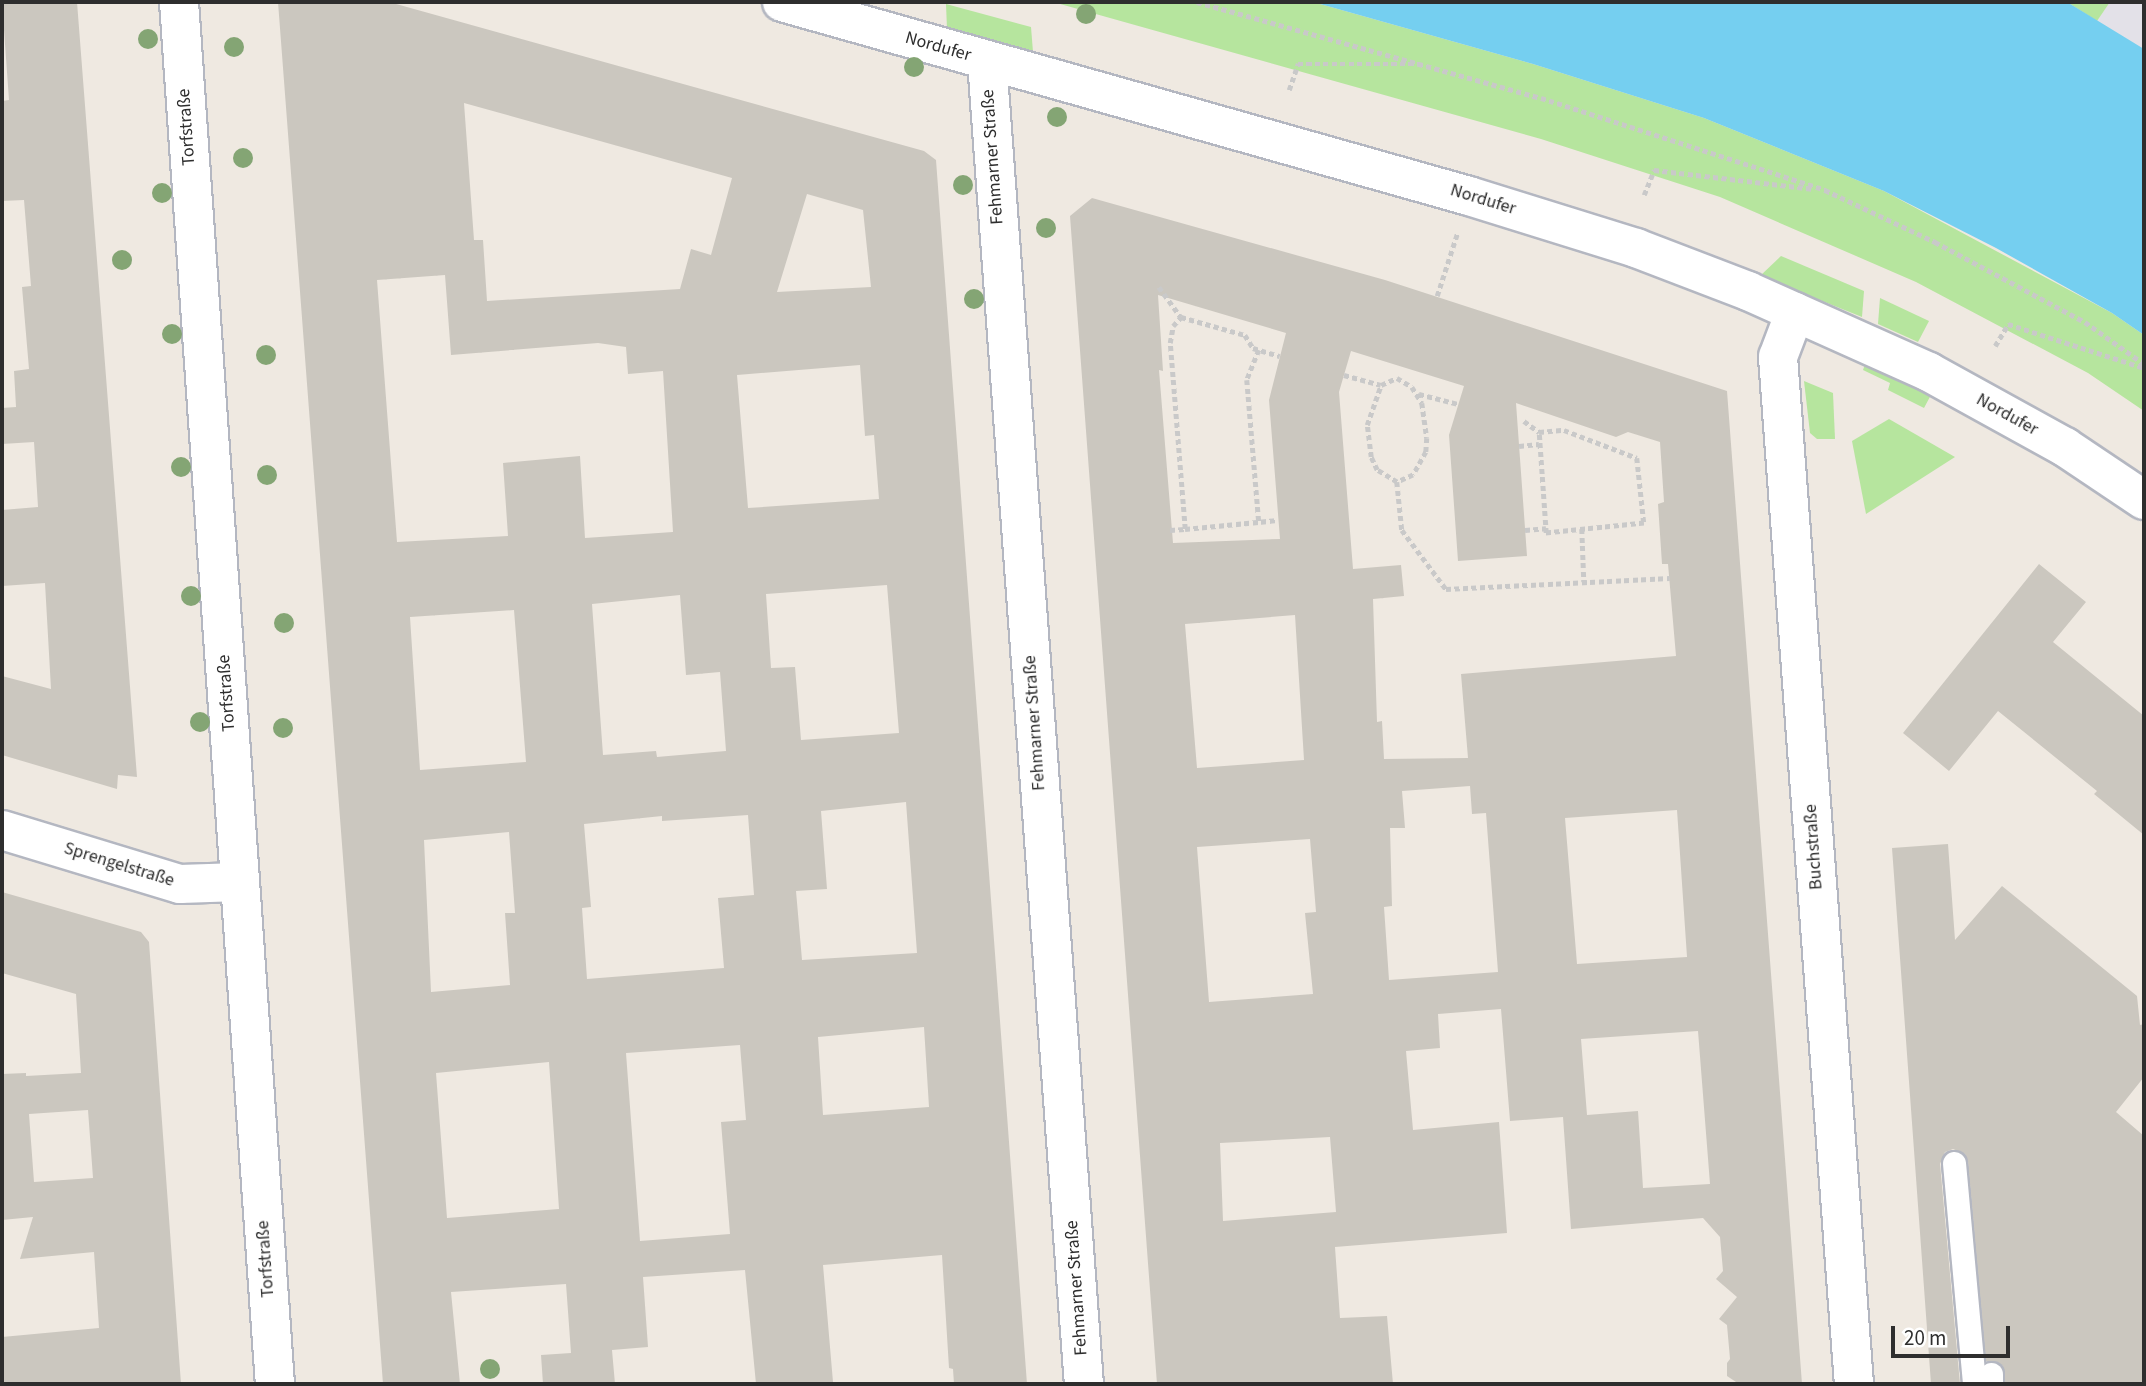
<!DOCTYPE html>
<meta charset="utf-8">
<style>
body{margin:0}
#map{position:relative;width:2146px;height:1386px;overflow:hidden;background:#efe9e1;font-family:"Source Sans 3",sans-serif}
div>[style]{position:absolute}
.industrial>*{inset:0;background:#e3e1e8}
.green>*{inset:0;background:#b6e59e}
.water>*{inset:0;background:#75cff0}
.building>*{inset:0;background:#cbc7bf}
.path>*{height:4.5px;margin-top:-2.25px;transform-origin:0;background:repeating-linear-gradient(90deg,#c9c9c9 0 5px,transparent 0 8.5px)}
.roads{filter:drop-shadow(2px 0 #b4b7c1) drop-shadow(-2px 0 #b4b7c1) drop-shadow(0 2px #b4b7c1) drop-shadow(0 -2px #b4b7c1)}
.service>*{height:23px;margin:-11.5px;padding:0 11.5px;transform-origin:11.5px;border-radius:11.5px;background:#fff}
.minor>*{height:38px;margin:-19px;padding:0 19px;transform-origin:19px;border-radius:19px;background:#fff}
.trees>*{width:20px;height:20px;margin:-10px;border-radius:50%;background:#84a574}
span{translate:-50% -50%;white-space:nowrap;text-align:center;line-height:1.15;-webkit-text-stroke:5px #fff;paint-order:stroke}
.street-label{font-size:18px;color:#2e2e2e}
.frame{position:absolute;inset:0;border:4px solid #2e2e2e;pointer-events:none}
.scale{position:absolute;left:1891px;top:1326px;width:119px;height:32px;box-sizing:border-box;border:4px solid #2e2e2e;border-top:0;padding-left:9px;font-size:21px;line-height:24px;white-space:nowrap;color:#2e2e2e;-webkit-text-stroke:5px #fff;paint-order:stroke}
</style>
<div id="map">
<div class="industrial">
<div style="clip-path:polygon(2110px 2px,2144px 2px,2144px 49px,2097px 21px)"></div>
</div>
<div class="green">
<div style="clip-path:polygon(1053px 2px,1313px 2px,1533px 64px,1704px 118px,1884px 191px,2112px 313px,2144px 335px,2144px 411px,2088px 373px,1916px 282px,1720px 197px,1541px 139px)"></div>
<div style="clip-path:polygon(2067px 2px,2110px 2px,2097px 21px)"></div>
<div style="clip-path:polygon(946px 4px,1031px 27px,1033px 52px,947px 29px)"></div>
<div style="clip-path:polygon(1781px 256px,1864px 291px,1862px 317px,1760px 276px)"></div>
<div style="clip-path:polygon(1880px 298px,1929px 321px,1918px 342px,1878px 324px)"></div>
<div style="clip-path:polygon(1868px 356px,1932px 393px,1924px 408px,1888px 390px,1890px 383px,1863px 370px)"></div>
<div style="clip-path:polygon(1804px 381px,1833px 393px,1835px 439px,1817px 439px,1810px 433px)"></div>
<div style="clip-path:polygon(1889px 419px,1955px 457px,1866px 514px,1852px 441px)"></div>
</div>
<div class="water">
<div style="clip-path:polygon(1313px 2px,2067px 2px,2144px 49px,2144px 335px,2112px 313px,1996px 248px,1884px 191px,1704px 118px,1533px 64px)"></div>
</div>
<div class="building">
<div style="clip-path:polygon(2px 2px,77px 2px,137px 777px,118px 775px,117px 789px,2px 755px,2px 676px,51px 689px,45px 583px,2px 586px,2px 510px,38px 507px,34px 442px,2px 444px,2px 408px,16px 407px,14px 371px,29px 369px,22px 287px,31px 286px,24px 200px,2px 201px,2px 101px,9px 100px)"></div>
<div style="clip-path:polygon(evenodd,278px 2px,389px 2px,924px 151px,936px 160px,1027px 1384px,954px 1384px,953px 1369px,949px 1368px,942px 1255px,823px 1265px,833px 1382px,830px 1384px,756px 1384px,745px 1270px,643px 1277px,648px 1347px,612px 1350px,615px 1384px,543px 1384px,541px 1355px,571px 1353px,566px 1284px,451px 1292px,460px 1384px,383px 1384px,278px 2px,464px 103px,732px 178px,711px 255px,691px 249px,680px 289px,487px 301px,483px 240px,474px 240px,464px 103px,278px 2px,807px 194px,863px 210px,871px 287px,777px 292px,807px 194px,278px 2px,445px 275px,451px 355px,598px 343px,626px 347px,628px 374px,663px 371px,673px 532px,585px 538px,580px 456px,503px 463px,508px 536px,397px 542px,377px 280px,445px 275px,278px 2px,860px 365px,865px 436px,874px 435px,879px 499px,748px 508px,737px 375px,860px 365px,278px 2px,887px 585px,899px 733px,801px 740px,795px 667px,771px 668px,766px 594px,887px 585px,278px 2px,680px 595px,686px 675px,720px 672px,726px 751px,657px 757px,656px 751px,603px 755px,592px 604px,680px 595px,278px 2px,514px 610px,526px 762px,420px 770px,410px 617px,514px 610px,278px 2px,906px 802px,917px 953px,802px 960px,796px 891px,827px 889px,821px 811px,906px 802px,278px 2px,748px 815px,754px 895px,718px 898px,724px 968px,587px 979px,582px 908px,591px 907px,584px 824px,662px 816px,662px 821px,748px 815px,278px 2px,509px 832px,515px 913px,505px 913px,510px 985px,431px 992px,424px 840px,509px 832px,278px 2px,924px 1027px,929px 1107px,823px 1115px,818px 1037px,924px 1027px,278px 2px,740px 1045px,746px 1120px,721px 1122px,730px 1234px,640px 1241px,626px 1053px,740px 1045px,278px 2px,549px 1062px,559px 1209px,447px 1218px,436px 1073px,549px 1062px)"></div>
<div style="clip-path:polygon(evenodd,1092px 198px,1385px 280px,1727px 391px,1802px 1384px,1739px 1384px,1727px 1376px,1727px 1363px,1730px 1359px,1727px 1325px,1719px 1319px,1737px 1297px,1716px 1279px,1723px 1271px,1720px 1237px,1703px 1218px,1571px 1229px,1563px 1117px,1510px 1121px,1501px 1009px,1438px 1014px,1440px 1048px,1406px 1051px,1413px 1130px,1499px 1122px,1507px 1233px,1335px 1247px,1340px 1318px,1387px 1316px,1393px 1384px,1157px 1384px,1070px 216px,1092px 198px,1158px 295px,1286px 333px,1269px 400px,1280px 539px,1173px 543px,1159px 370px,1163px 371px,1158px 295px,1092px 198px,1351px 351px,1464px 386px,1449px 435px,1458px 561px,1527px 556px,1516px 403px,1616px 437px,1628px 432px,1660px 442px,1664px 502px,1658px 504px,1662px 564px,1668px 564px,1676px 656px,1461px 674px,1468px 758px,1384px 759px,1382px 721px,1377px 722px,1373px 599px,1404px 596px,1401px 565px,1353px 569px,1339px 392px,1351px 351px,1092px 198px,1295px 615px,1304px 760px,1197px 768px,1185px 624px,1295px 615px,1092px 198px,1470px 786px,1472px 814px,1486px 813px,1498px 972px,1389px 980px,1384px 907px,1392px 906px,1390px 828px,1405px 828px,1402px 791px,1470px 786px,1092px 198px,1677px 810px,1687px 957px,1577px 964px,1565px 818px,1677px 810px,1092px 198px,1310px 839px,1316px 912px,1305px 913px,1313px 994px,1209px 1002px,1197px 847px,1310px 839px,1092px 198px,1698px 1031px,1710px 1184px,1643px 1188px,1638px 1111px,1587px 1115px,1581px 1039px,1698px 1031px,1092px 198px,1330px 1137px,1336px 1212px,1223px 1221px,1220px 1143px,1330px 1137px)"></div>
<div style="clip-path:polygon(2039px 564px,2086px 602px,2053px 642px,2144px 716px,2144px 835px,2094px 794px,2097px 791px,1998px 711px,1949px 771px,1903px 733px)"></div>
<div style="clip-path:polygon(1948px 844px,1955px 940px,2002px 886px,2137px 996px,2140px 1025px,2144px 1024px,2144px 1077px,2116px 1112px,2144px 1136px,2144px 1384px,2005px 1384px,2003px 1366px,1997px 1362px,1986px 1361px,1968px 1162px,1965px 1154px,1953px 1149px,1945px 1152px,1940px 1164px,1960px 1384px,1931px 1384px,1892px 848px)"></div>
<div style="clip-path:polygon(evenodd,2px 892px,141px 932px,149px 942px,181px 1384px,2px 1384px,2px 1337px,99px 1328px,94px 1252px,20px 1259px,33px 1217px,2px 1220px,2px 1074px,26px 1073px,26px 1076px,81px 1073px,76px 994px,2px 973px,2px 892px,88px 1110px,93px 1178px,34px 1182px,29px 1114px,88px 1110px)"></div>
</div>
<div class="path">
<div style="left:1197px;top:2px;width:357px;rotate:15.6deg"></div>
<div style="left:1541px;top:98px;width:299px;rotate:17.9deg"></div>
<div style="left:1825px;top:190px;width:122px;rotate:25.3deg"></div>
<div style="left:1935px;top:242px;width:170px;rotate:28.1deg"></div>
<div style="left:2085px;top:322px;width:72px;rotate:35.4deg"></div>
<div style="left:1289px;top:90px;width:28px;rotate:-71deg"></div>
<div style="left:1298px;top:64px;width:120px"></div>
<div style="left:1644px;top:195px;width:27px;rotate:-68deg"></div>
<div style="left:1654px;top:170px;width:161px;rotate:6.8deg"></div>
<div style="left:1159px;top:287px;width:37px;rotate:54deg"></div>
<div style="left:1181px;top:317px;width:66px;rotate:15.7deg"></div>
<div style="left:1245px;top:335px;width:15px;rotate:58deg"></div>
<div style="left:1253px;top:348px;width:28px;rotate:17deg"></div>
<div style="left:1437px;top:296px;width:65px;rotate:-72.1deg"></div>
<div style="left:1995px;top:346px;width:26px;rotate:-59deg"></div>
<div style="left:2008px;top:324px;width:143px;rotate:17.9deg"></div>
<div style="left:1259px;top:350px;width:32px;rotate:112deg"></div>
<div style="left:1247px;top:380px;width:143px;rotate:85.2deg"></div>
<div style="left:1344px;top:375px;width:38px;rotate:15deg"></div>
<div style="left:1397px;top:378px;width:17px;rotate:31deg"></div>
<div style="left:1412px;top:387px;width:19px;rotate:58deg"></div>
<div style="left:1422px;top:403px;width:35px;rotate:82deg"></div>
<div style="left:1427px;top:438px;width:14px;rotate:94deg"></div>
<div style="left:1426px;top:452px;width:26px;rotate:119deg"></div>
<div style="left:1413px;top:475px;width:17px;rotate:156deg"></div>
<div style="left:1397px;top:482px;width:23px;rotate:-149deg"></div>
<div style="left:1377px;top:470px;width:14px;rotate:-115deg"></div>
<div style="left:1371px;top:457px;width:32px;rotate:-97deg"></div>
<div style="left:1367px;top:425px;width:42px;rotate:-70.7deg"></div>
<div style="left:1381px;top:385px;width:17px;rotate:-24deg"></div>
<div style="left:1419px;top:394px;width:40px;rotate:14.4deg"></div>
<div style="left:1524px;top:421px;width:19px;rotate:36deg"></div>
<div style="left:1564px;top:430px;width:78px;rotate:21deg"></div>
<div style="left:1637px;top:458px;width:65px;rotate:83.9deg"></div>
<div style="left:1644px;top:523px;width:99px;rotate:174.2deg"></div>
<div style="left:1546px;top:533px;width:101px;rotate:-94deg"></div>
<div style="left:1539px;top:432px;width:25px;rotate:-5deg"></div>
<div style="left:1519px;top:446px;width:20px;rotate:-6deg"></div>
<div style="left:1397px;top:482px;width:48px;rotate:84.1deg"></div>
<div style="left:1402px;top:530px;width:74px;rotate:53.3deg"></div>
<div style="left:1446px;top:589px;width:224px;rotate:-2.8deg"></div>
<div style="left:1185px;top:529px;width:93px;rotate:-5.5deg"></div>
<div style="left:1582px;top:529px;width:53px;rotate:87.8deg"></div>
<div style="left:1170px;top:530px;width:15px;rotate:-4deg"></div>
<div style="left:1185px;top:529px;width:187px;rotate:-94.6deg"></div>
<div style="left:1170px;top:343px;width:17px;rotate:-80deg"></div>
<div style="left:1173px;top:326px;width:12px;rotate:-48deg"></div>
<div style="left:1525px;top:530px;width:21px;rotate:-5deg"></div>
</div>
<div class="roads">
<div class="service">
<div style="left:1954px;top:1163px;width:222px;rotate:84.8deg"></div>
<div style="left:1991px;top:1374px;width:10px;rotate:90deg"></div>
</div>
<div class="minor">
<div style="left:179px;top:2px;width:1385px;rotate:86.03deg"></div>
<div style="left:782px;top:2px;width:714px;rotate:15.77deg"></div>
<div style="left:1469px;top:196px;width:175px;rotate:17.3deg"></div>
<div style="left:1636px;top:248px;width:120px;rotate:21deg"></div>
<div style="left:1748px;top:291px;width:198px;rotate:24.1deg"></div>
<div style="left:1929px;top:372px;width:155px;rotate:28.9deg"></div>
<div style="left:2065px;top:447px;width:95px;rotate:33.9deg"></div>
<div style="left:987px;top:61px;width:1327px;rotate:85.81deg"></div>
<div style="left:1795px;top:312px;width:48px;rotate:110.7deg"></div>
<div style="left:1778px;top:357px;width:1030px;rotate:85.77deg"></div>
<div style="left:2px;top:830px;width:186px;rotate:16.9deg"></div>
<div style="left:180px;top:884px;width:59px;rotate:-1.9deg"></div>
</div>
</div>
<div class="trees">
<div style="left:1086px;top:14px"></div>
<div style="left:148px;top:39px"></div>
<div style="left:234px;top:47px"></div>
<div style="left:914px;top:67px"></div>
<div style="left:1057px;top:117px"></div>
<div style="left:243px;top:158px"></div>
<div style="left:963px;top:185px"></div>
<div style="left:162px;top:193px"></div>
<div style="left:1046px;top:228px"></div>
<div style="left:122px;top:260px"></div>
<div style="left:974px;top:299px"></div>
<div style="left:172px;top:334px"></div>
<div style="left:266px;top:355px"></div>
<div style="left:181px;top:467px"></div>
<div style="left:267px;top:475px"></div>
<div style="left:191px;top:596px"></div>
<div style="left:284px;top:623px"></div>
<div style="left:200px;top:722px"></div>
<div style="left:283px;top:728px"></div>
<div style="left:490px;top:1369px"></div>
</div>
<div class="street-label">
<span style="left:938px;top:47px;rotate:16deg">Nordufer</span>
<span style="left:187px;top:127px;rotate:-94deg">Torfstraße</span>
<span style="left:993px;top:157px;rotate:-94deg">Fehmarner Straße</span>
<span style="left:1483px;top:200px;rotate:17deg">Nordufer</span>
<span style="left:2007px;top:415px;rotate:29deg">Nordufer</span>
<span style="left:227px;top:693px;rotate:-94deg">Torfstraße</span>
<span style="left:1035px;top:723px;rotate:-94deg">Fehmarner Straße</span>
<span style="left:1814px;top:847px;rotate:-94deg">Buchstraße</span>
<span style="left:119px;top:865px;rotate:17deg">Sprengelstraße</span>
<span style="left:266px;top:1259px;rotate:-94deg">Torfstraße</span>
<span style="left:1077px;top:1288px;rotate:-94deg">Fehmarner Straße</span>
</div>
<div class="frame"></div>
<div class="scale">20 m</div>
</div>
